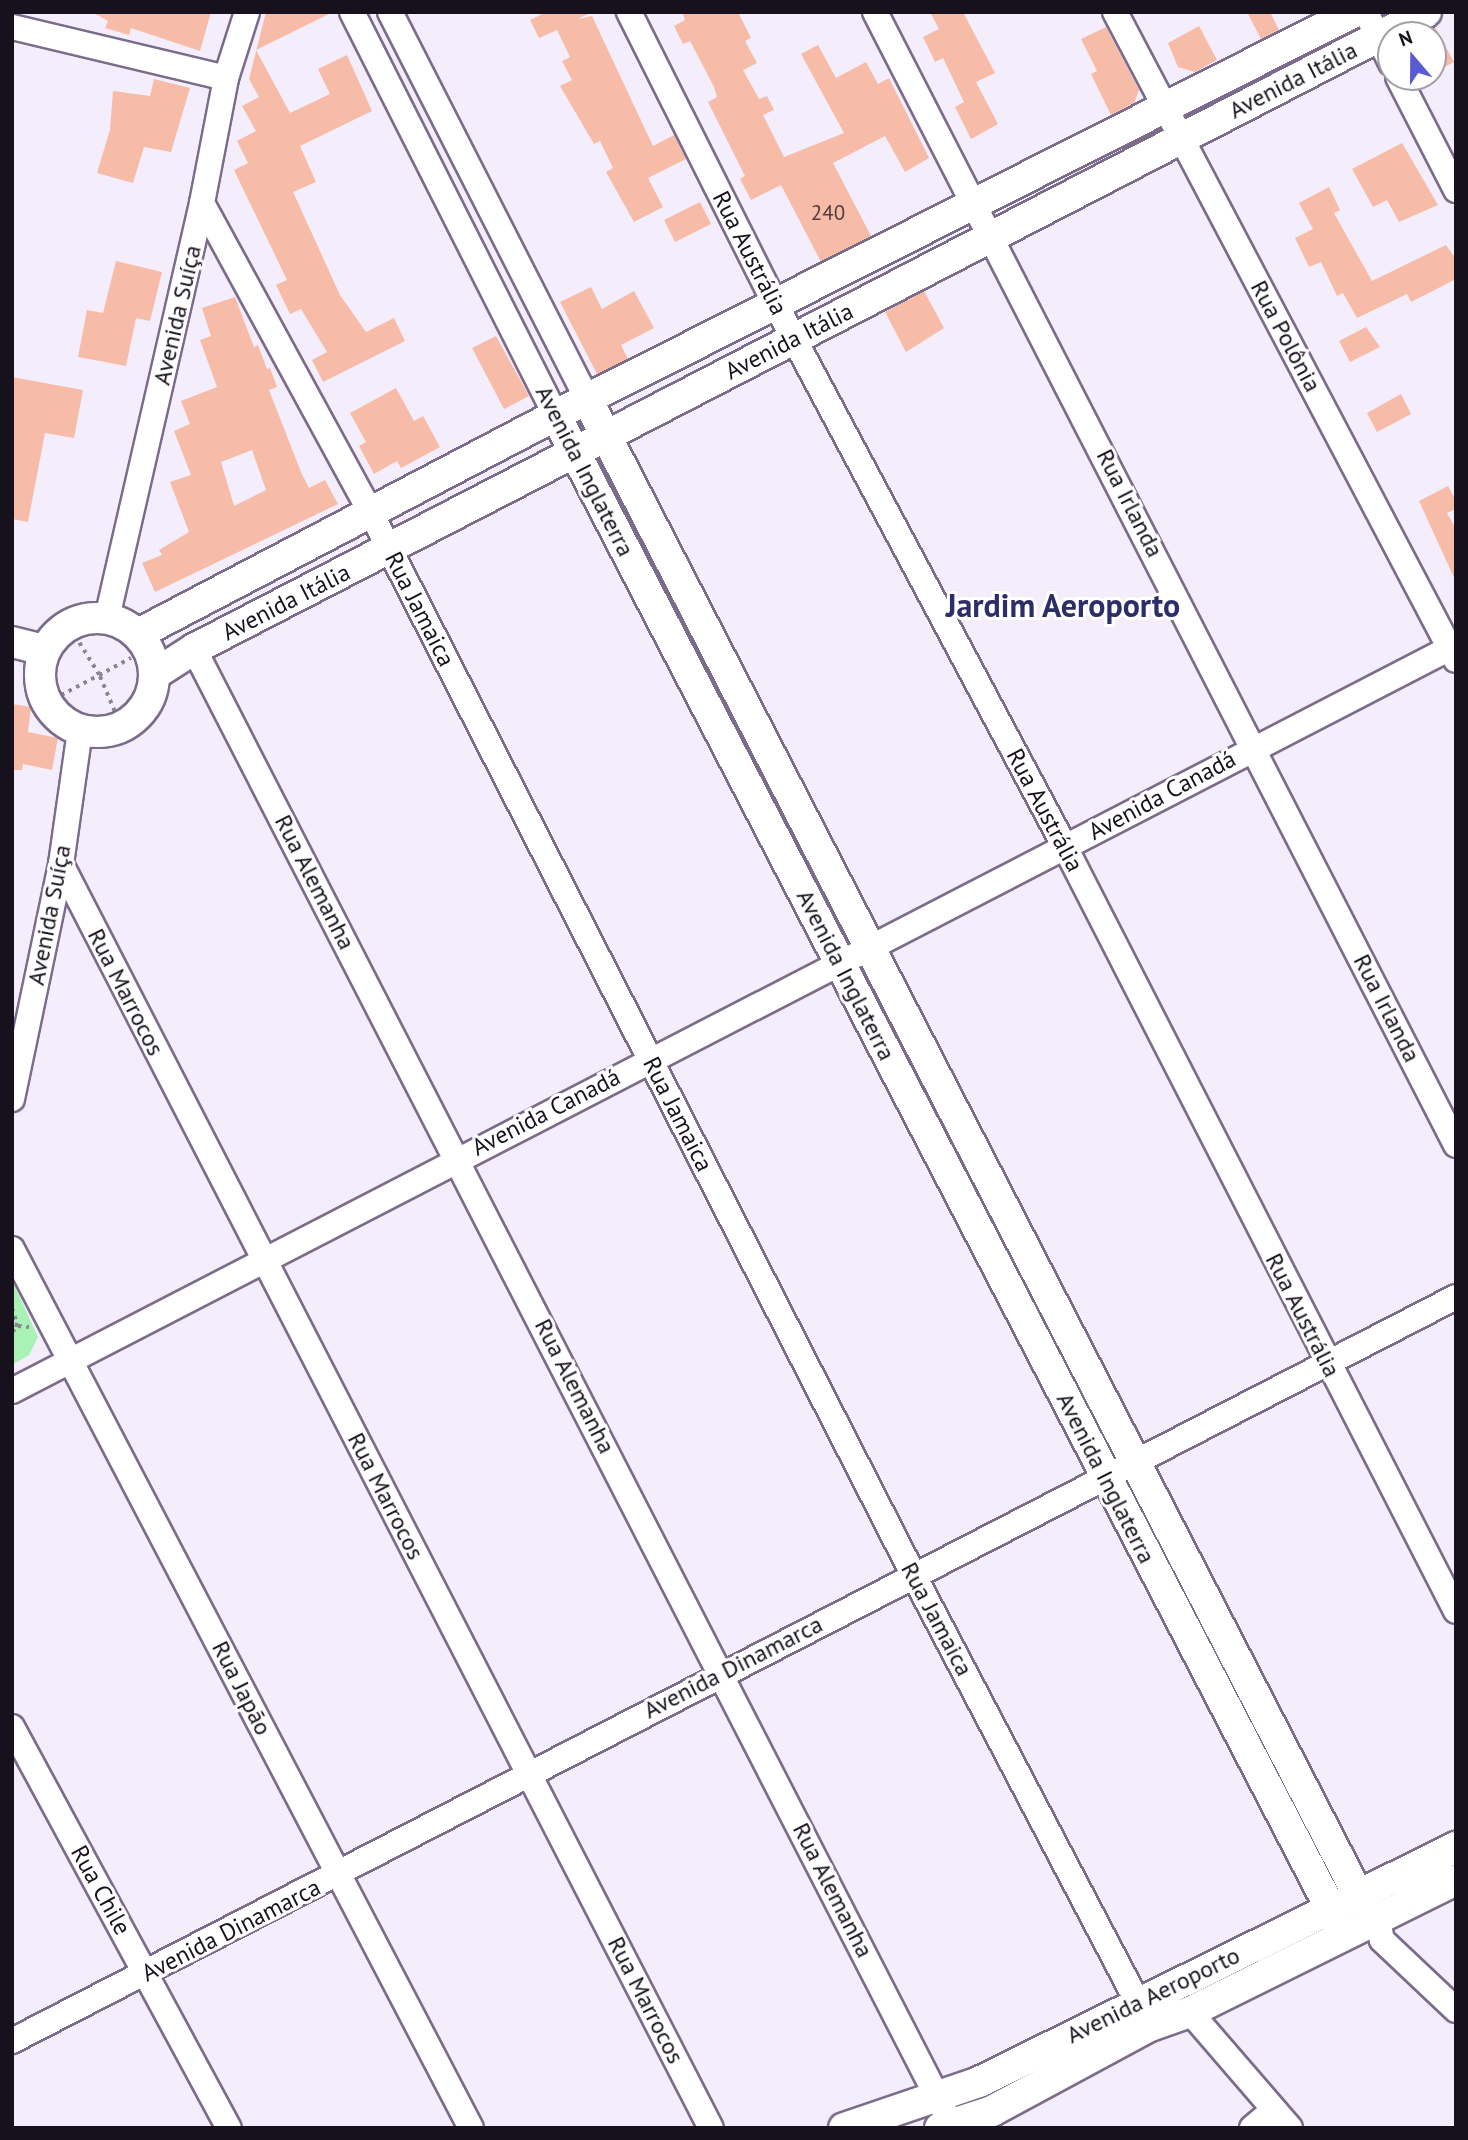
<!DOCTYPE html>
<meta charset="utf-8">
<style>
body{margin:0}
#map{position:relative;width:1468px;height:2140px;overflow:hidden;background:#f4edfb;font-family:"PT Sans",sans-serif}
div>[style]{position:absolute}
.green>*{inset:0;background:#a9f2b5}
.building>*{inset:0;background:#f6bca7}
.path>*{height:3.5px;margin-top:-1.75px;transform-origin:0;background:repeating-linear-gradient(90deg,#8b8592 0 3.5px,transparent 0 8.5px)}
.roads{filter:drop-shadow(2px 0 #7c6c8b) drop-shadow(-2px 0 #7c6c8b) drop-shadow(0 2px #7c6c8b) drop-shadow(0 -2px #7c6c8b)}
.minor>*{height:24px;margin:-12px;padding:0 12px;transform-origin:12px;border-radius:12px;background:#fff}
.tertiary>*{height:30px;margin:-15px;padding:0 15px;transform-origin:15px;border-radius:15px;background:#fff}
.tertiary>.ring{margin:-15px;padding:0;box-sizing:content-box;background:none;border:30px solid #fff;border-radius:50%}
span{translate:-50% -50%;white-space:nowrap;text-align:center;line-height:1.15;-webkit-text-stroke:6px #fff;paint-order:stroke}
.number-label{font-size:21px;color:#4f3c40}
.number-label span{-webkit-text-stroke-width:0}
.street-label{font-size:24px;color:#17111d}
.district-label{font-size:32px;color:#2c2e69;font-weight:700}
.frame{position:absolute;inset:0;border:14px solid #17111d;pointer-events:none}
.north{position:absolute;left:1377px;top:21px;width:70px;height:70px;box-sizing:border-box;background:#fff;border:2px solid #a2a0a5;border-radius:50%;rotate:340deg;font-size:19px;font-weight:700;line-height:28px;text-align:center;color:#17111d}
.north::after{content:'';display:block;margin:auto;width:24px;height:32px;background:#585bd2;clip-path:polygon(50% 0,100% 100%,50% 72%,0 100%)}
</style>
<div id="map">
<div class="green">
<div style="clip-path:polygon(12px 1280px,38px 1337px,29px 1355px,12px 1365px)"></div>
</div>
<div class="building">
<div style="clip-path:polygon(92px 12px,211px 12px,200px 51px,131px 28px,129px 35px,105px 28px,108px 21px)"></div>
<div style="clip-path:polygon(266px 12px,333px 12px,256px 50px,290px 113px,330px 94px,318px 69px,347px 55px,372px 111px,300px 146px,316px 182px,293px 192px,340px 295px,366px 332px,394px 318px,405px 341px,323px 382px,312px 360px,327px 352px,301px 309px,290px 314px,276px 285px,287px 280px,234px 170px,248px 163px,237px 141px,256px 131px,242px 106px,259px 97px,249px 79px)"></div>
<div style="clip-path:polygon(546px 12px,592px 12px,578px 19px,592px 16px,653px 146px,674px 135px,686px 159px,648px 178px,663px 207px,634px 222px,606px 172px,613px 168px,600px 141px,594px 144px,560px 86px,572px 80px,562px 61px,570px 57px,557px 30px,539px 38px,530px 20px)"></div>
<div style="clip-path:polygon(682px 12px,738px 12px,751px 38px,745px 41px,757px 63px,743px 70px,759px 99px,767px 96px,774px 110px,763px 115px,784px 157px,844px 133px,801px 54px,818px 45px,836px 78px,866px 62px,878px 84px,889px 78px,929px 158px,905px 172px,885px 136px,833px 163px,871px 236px,821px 262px,781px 185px,751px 200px,740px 179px,745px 176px,708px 102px,717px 97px,714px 87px,690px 41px,683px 44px,674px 26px,685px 20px)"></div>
<div style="clip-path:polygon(930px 12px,963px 12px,995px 73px,976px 82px,998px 124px,971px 139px,955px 107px,964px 102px,943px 58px,935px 62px,923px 37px,939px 29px)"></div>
<div style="clip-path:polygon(1247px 12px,1270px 12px,1279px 30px,1261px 39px)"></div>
<div style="clip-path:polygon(1199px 26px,1217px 60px,1195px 72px,1178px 67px,1168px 43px)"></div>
<div style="clip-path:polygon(1106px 27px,1139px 90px,1134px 103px,1111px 115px,1091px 74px,1097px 71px,1081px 39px)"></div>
<div style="clip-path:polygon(1435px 27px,1454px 62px,1433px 73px,1433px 28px)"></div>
<div style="clip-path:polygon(154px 79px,190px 88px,171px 152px,144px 147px,133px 183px,97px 173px,110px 130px,113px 91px,150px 96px)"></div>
<div style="clip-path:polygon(1402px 143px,1438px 205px,1399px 222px,1387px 200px,1373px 207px,1352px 169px)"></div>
<div style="clip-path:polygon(1329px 187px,1340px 210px,1334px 213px,1372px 281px,1446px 245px,1456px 259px,1456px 279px,1411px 302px,1407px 294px,1357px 318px,1343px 293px,1337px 296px,1321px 262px,1309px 267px,1295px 238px,1313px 229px,1299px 203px)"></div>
<div style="clip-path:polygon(700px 202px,711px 224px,675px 242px,664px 220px)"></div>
<div style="clip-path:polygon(116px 261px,162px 272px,150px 321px,136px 318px,126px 366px,78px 357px,87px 310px,103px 313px)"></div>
<div style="clip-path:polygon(591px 287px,602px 309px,634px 291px,654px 328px,621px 345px,628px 359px,597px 374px,560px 302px)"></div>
<div style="clip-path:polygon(924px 291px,944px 328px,906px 352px,885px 312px)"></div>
<div style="clip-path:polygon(evenodd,235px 297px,254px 347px,258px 345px,267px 369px,270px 368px,277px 387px,269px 390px,301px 472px,309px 488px,325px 480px,338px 504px,155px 592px,142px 563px,162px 555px,159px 550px,189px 532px,170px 482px,191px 475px,174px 431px,190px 424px,181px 401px,217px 387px,200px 340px,211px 336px,202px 308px,235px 297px,252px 450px,266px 490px,234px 506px,221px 462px,252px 450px)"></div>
<div style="clip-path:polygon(1366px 327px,1380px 347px,1350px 362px,1339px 341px)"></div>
<div style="clip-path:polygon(496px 336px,529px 396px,504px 409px,472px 348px)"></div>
<div style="clip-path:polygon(12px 377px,83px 390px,74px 438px,45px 433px,28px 522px,12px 519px)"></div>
<div style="clip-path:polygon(396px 388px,414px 421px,423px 416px,440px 447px,401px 468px,397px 461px,374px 474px,359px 446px,366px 442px,350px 413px)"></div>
<div style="clip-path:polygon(1401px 394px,1411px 414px,1377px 432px,1367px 413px)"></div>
<div style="clip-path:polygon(1448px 486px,1456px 500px,1456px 509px,1447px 513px,1456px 529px,1456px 582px,1419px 501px)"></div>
<div style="clip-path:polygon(12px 704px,31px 707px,28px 732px,58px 738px,52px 770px,23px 764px,22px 770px,12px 770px)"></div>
</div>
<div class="path">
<div style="left:46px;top:703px;width:60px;rotate:-27.8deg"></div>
<div style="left:99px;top:675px;width:59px;rotate:-121.8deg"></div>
<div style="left:121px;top:727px;width:56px;rotate:-112.9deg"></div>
<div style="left:99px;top:675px;width:36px;rotate:-28deg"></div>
<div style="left:12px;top:1308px;width:19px;rotate:72deg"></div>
<div style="left:18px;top:1326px;width:6px;rotate:-162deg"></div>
<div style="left:12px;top:1332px;width:8px;rotate:-45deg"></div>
<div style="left:18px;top:1326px;width:11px;rotate:5deg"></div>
</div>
<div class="roads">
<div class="minor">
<div style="left:352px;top:12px;width:453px;rotate:63.2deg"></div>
<div style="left:390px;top:12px;width:434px;rotate:63deg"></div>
<div style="left:629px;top:12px;width:328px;rotate:63.4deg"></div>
<div style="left:776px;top:305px;width:614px;rotate:61.93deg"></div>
<div style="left:1065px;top:847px;width:858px;rotate:62.9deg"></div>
<div style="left:875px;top:12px;width:1273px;rotate:62.85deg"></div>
<div style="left:1115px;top:12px;width:732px;rotate:62.25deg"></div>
<div style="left:1366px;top:12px;width:57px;rotate:63.9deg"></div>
<div style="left:12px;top:27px;width:220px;rotate:13.4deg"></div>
<div style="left:1398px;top:77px;width:127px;rotate:62.8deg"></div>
<div style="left:202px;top:203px;width:351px;rotate:61.4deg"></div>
<div style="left:370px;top:511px;width:1194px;rotate:62.94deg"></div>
<div style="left:913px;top:1574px;width:504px;rotate:62.32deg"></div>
<div style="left:107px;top:618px;width:426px;rotate:-77.1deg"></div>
<div style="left:202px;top:203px;width:127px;rotate:-79.1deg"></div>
<div style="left:226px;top:78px;width:69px;rotate:-72.3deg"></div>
<div style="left:194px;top:649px;width:1644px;rotate:62.83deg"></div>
<div style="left:61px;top:864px;width:1421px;rotate:62.79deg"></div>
<div style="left:12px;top:1099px;width:240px;rotate:-78.2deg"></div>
<div style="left:61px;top:864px;width:135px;rotate:-81.9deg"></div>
<div style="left:12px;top:1249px;width:992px;rotate:62.43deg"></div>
<div style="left:12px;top:1391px;width:1625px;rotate:-27.32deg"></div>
<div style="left:12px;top:1727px;width:456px;rotate:61.6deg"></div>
<div style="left:1378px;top:1920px;width:20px;rotate:79deg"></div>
<div style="left:1382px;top:1940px;width:102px;rotate:43.4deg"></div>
<div style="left:1190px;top:2012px;width:153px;rotate:49.2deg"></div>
<div style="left:12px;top:2041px;width:1624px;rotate:-27.26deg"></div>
<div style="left:1252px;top:2128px;width:26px;rotate:-40deg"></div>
</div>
<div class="tertiary">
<div style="left:587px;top:399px;width:1683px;rotate:62.73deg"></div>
<div style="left:1358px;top:1895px;width:32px;rotate:51deg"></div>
<div style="left:556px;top:416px;width:1710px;rotate:62.57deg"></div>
<div class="ring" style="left:40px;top:618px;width:84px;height:84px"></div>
<div style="left:138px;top:634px;width:507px;rotate:-27.63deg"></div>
<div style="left:587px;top:399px;width:859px;rotate:-26.77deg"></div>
<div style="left:12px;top:642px;width:34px;rotate:14deg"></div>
<div style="left:155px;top:674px;width:46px;rotate:-32.7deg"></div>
<div style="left:194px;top:649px;width:1387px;rotate:-27.34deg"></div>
<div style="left:844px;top:2128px;width:143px;rotate:-18.8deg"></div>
<div style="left:979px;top:2082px;width:532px;rotate:-26.23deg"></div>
<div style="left:940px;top:2128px;width:55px;rotate:-18.1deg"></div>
<div style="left:992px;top:2111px;width:179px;rotate:-28.3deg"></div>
<div style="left:1150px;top:2026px;width:42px;rotate:-19.3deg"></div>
<div style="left:1190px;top:2012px;width:297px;rotate:-26.4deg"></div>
</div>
</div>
<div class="number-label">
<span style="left:828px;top:213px">240</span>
</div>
<div class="street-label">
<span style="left:1293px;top:80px;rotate:-27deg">Avenida Itália</span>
<span style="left:750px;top:253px;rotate:63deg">Rua Austrália</span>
<span style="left:177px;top:315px;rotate:-77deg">Avenida Suíça</span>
<span style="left:1286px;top:336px;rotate:62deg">Rua Polônia</span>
<span style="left:789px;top:341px;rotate:-27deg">Avenida Itália</span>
<span style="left:585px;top:471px;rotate:63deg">Avenida Inglaterra</span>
<span style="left:1130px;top:503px;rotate:63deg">Rua Irlanda</span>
<span style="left:286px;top:602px;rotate:-27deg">Avenida Itália</span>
<span style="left:420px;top:609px;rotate:63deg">Rua Jamaica</span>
<span style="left:1162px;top:795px;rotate:-28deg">Avenida Canadá</span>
<span style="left:1045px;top:810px;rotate:62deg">Rua Austrália</span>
<span style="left:315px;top:882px;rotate:63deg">Rua Alemanha</span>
<span style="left:49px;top:915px;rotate:-79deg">Avenida Suíça</span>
<span style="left:846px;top:975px;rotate:63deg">Avenida Inglaterra</span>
<span style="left:126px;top:992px;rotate:63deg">Rua Marrocos</span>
<span style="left:1387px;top:1008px;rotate:63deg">Rua Irlanda</span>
<span style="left:546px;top:1112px;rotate:-27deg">Avenida Canadá</span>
<span style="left:678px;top:1114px;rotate:63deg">Rua Jamaica</span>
<span style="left:1303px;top:1315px;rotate:63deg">Rua Austrália</span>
<span style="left:575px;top:1386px;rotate:63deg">Rua Alemanha</span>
<span style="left:1106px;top:1478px;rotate:63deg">Avenida Inglaterra</span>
<span style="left:386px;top:1496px;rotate:63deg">Rua Marrocos</span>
<span style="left:937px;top:1619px;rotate:62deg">Rua Jamaica</span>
<span style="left:733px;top:1667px;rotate:-27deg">Avenida Dinamarca</span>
<span style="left:242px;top:1688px;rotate:63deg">Rua Japão</span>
<span style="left:101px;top:1890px;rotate:61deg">Rua Chile</span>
<span style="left:833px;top:1890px;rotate:63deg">Rua Alemanha</span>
<span style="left:231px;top:1930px;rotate:-27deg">Avenida Dinamarca</span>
<span style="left:1153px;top:1995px;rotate:-26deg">Avenida Aeroporto</span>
<span style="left:646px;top:2000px;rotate:63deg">Rua Marrocos</span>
</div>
<div class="district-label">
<span style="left:1063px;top:605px">Jardim Aeroporto</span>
</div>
<div class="frame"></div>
<div class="north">N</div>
</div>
